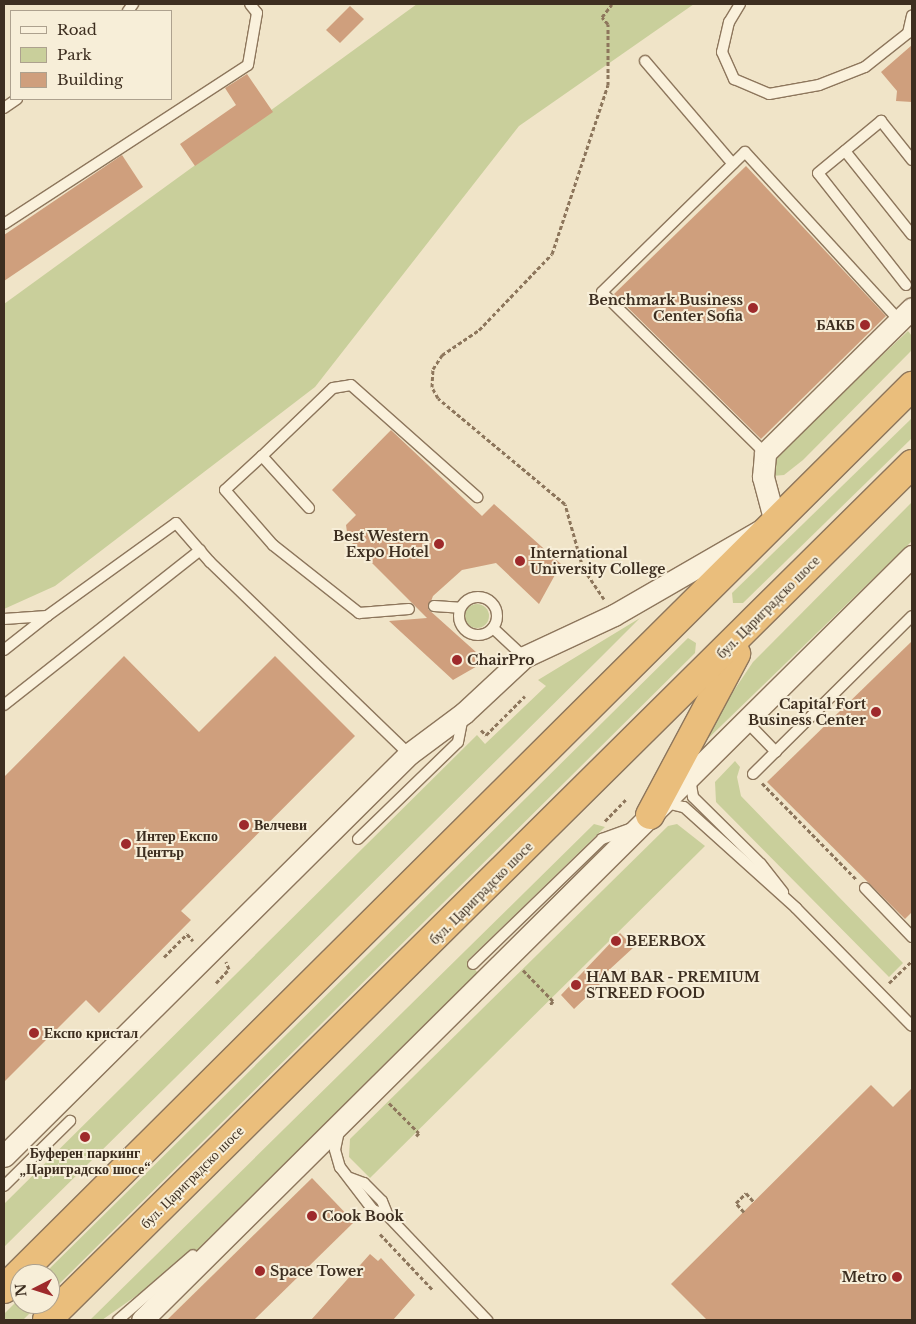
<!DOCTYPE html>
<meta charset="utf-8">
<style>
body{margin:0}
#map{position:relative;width:916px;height:1324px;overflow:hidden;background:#f0e4c8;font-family:"Libre Baskerville",serif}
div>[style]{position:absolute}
.green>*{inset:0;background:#c9cf9b}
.round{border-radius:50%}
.building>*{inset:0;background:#cf9f7d}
.path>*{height:3px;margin-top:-1.5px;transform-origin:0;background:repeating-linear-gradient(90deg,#8d765c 0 4px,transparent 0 6.5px)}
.roads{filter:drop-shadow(1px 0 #8d765c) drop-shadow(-1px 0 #8d765c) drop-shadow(0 1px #8d765c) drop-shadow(0 -1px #8d765c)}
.service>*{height:10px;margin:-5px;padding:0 5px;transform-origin:5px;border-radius:5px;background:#faf1dc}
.service>.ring{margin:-5px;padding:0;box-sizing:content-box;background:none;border:10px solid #faf1dc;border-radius:50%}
.minor>*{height:21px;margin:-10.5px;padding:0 10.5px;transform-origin:10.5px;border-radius:10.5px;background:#faf1dc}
.trunk>*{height:28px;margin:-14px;padding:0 14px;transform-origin:14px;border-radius:14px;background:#eabe7c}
.dots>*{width:14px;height:14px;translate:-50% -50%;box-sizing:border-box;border:2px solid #f7eed8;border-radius:50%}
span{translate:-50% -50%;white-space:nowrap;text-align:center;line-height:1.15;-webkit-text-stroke:4px #f7eed8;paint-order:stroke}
.poi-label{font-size:14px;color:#3d2e20;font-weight:700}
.right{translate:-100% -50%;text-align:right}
.left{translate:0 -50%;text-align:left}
.street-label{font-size:14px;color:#3d2e20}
.frame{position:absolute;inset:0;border:5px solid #3d2e20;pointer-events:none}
.legend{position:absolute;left:10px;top:10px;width:162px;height:90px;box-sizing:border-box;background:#f7eed8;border:1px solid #ada18e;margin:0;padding:6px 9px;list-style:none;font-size:15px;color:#3d2e20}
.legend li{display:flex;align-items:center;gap:10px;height:25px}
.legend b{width:25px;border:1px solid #ada18e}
.north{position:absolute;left:10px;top:1264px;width:50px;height:50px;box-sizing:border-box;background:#f7eed8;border:1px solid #ada18e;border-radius:50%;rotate:265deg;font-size:14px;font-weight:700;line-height:20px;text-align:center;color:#3d2e20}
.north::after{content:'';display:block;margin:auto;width:18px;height:22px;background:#9e2a2b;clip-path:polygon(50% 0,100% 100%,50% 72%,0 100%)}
</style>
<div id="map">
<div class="green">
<div style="clip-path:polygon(417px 4px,694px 4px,519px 126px,315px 387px,55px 586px,4px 609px,4px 304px)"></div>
<div style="clip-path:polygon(908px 331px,912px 336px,912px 350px,803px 460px,784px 475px,772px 476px,772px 461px,779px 452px)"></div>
<div style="clip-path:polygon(912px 418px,912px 438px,743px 603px,733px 603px,732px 593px)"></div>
<div style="clip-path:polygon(912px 502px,912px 541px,690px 756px,753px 662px)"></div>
<div class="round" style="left:465px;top:604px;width:24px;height:24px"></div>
<div style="clip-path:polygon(640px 618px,601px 657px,4px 1247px,4px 1204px,477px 735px,485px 744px,546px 686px,538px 680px)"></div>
<div style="clip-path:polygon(688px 638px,696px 643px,695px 653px,50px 1293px,50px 1274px,44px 1274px)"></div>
<div style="clip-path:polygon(735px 761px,740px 767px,737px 777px,741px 796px,903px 963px,889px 977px,716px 802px,715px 782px)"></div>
<div style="clip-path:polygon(594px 824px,605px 827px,467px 961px,478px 973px,194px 1255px,102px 1320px,90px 1320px)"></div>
<div style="clip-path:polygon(677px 824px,705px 846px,370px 1178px,349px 1157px,350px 1139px,668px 826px)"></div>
<div style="clip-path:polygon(20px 1298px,20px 1304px,39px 1304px,23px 1320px,4px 1320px,4px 1314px)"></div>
</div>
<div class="building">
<div style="clip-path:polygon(350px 6px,364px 19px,340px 43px,326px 30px)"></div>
<div style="clip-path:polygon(912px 45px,912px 102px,896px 101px,897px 91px,881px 72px)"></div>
<div style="clip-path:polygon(247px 74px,273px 112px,195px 166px,180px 144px,236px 105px,225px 88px)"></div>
<div style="clip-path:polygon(122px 155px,143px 187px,4px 281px,4px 235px)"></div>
<div style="clip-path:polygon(746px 166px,886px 316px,761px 439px,614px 294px)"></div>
<div style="clip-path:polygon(391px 430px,482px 516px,494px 504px,561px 564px,539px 604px,496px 563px,462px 570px,433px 596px,428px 609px,486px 661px,453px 680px,389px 621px,427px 618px,348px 539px,346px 525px,356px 515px,332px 490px)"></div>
<div style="clip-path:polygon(912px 641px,912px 912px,905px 919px,767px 782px)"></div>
<div style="clip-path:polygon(124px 656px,199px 732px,275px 656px,355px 736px,181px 911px,191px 920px,99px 1013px,86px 1000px,4px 1082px,4px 777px)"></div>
<div style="clip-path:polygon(620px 933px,634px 947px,597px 981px,600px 984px,574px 1009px,561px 995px)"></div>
<div style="clip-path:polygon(871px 1085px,893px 1107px,912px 1088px,912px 1320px,707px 1320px,671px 1284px)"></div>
<div style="clip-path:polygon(312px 1178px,354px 1222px,254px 1320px,167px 1320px)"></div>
<div style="clip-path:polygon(370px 1254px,378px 1261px,381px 1258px,415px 1295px,393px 1320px,311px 1320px)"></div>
</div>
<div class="path">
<div style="left:604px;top:599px;width:37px;rotate:-124deg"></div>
<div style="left:583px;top:568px;width:66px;rotate:-105.7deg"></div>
<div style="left:565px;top:504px;width:165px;rotate:-140.2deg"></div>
<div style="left:438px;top:398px;width:13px;rotate:-119deg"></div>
<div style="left:432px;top:387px;width:18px;rotate:-87deg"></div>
<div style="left:433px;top:369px;width:17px;rotate:-57deg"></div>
<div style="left:442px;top:355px;width:45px;rotate:-34deg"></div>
<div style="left:479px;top:330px;width:105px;rotate:-46.2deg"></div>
<div style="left:552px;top:254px;width:178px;rotate:-71.7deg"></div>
<div style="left:608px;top:85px;width:61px;rotate:-90deg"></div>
<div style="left:608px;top:24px;width:9px;rotate:-131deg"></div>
<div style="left:602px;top:17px;width:16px;rotate:-52deg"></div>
<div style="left:481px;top:730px;width:7px;rotate:45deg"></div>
<div style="left:486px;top:735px;width:55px;rotate:-45deg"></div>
<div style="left:762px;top:783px;width:134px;rotate:45.6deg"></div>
<div style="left:605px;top:821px;width:30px;rotate:-46deg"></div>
<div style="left:164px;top:957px;width:33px;rotate:-45deg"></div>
<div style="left:187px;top:934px;width:9px;rotate:49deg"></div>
<div style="left:523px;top:970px;width:43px;rotate:45.9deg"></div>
<div style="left:553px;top:1001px;width:5px;rotate:127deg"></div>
<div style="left:216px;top:983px;width:19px;rotate:-47deg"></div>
<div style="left:229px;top:969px;width:8px;rotate:-113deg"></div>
<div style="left:889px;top:983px;width:32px;rotate:-44deg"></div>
<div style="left:389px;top:1103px;width:42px;rotate:45deg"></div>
<div style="left:419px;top:1133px;width:4px;rotate:135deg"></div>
<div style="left:744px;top:1212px;width:12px;rotate:-132deg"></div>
<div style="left:736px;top:1203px;width:14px;rotate:-45deg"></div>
<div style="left:746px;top:1193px;width:12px;rotate:48deg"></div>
<div style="left:380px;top:1234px;width:77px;rotate:46.6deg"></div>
</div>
<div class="roads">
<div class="service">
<div style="left:740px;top:4px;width:21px;rotate:121deg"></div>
<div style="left:729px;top:22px;width:31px;rotate:103deg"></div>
<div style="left:722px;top:52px;width:30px;rotate:66deg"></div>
<div style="left:734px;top:79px;width:38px;rotate:23deg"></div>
<div style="left:769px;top:94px;width:51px;rotate:-10.2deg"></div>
<div style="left:819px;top:85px;width:49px;rotate:-21.4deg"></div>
<div style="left:865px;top:67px;width:55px;rotate:-38.3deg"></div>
<div style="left:908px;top:33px;width:18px;rotate:-77deg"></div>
<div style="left:128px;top:11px;width:9px;rotate:-54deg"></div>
<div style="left:645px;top:61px;width:135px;rotate:49.5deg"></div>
<div style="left:4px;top:108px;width:16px;rotate:-35deg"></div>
<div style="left:845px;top:151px;width:107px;rotate:51.4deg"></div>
<div style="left:4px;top:224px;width:291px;rotate:-33.1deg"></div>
<div style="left:248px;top:65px;width:53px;rotate:-80.2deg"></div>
<div style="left:257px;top:13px;width:11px;rotate:-128deg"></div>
<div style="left:906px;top:285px;width:142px;rotate:-128.2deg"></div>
<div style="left:818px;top:173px;width:82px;rotate:-39.5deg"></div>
<div style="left:881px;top:121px;width:50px;rotate:51.5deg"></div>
<div style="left:765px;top:453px;width:229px;rotate:-135.4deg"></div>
<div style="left:602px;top:292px;width:200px;rotate:-44.4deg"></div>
<div style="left:745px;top:152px;width:229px;rotate:47.5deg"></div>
<div style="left:262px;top:456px;width:98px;rotate:-43.8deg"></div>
<div style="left:333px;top:388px;width:18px;rotate:-9deg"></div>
<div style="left:351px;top:385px;width:169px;rotate:41.6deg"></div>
<div style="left:309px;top:508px;width:70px;rotate:-132.1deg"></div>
<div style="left:262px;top:456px;width:50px;rotate:137.4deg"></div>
<div style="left:225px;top:490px;width:73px;rotate:48.9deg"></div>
<div style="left:273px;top:545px;width:110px;rotate:38.3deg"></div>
<div style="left:359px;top:613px;width:50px;rotate:-4.6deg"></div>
<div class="ring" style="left:459px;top:597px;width:28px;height:28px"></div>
<div style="left:434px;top:606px;width:26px;rotate:4deg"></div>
<div style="left:4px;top:619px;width:43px;rotate:-4deg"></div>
<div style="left:47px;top:616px;width:159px;rotate:-35.8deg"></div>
<div style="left:176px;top:523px;width:52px;rotate:48.9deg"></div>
<div style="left:210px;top:562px;width:277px;rotate:44deg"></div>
<div style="left:493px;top:628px;width:42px;rotate:43.1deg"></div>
<div style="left:4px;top:650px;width:55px;rotate:-38.3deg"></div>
<div style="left:4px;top:705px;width:250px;rotate:-38.3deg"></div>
<div style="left:746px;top:721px;width:43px;rotate:45.9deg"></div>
<div style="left:753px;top:774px;width:224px;rotate:-44.8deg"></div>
<div style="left:690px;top:778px;width:19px;rotate:81deg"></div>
<div style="left:693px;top:797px;width:95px;rotate:44.6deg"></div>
<div style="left:761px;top:864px;width:36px;rotate:52deg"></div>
<div style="left:666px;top:803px;width:18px;rotate:13deg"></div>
<div style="left:684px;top:807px;width:151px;rotate:42deg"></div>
<div style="left:796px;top:908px;width:165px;rotate:45.5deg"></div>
<div style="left:358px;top:839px;width:139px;rotate:-44.1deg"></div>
<div style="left:458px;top:742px;width:25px;rotate:-79deg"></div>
<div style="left:865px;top:888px;width:68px;rotate:46.2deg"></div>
<div style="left:473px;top:964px;width:180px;rotate:-44.1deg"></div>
<div style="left:602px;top:839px;width:30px;rotate:-20deg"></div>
<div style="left:339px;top:1131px;width:19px;rotate:102deg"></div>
<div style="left:335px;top:1150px;width:18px;rotate:74deg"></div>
<div style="left:340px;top:1167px;width:54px;rotate:52.5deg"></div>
<div style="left:373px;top:1210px;width:16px;rotate:22deg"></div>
<div style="left:350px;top:1178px;width:15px;rotate:20deg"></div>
<div style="left:364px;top:1183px;width:25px;rotate:45deg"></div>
<div style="left:382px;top:1201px;width:16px;rotate:68deg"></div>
<div style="left:388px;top:1216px;width:144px;rotate:46.4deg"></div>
<div style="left:4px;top:1186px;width:93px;rotate:-44.6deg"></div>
<div style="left:118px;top:1320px;width:99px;rotate:-40.9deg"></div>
</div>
<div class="minor">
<div style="left:4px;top:1156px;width:571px;rotate:-44.79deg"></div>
<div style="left:409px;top:754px;width:69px;rotate:-36.7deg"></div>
<div style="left:464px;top:713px;width:82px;rotate:-43deg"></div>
<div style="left:524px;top:657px;width:99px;rotate:-25deg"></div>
<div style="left:614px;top:615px;width:186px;rotate:-30deg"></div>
<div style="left:775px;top:522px;width:47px;rotate:-104.9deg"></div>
<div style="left:763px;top:477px;width:24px;rotate:-85deg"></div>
<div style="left:765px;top:453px;width:206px;rotate:-44.6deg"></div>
<div style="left:142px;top:1320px;width:1085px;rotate:-44.78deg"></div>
</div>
<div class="trunk">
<div style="left:650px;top:815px;width:183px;rotate:-61.9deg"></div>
<div style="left:4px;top:1289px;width:1281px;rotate:-44.84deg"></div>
<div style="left:47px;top:1320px;width:1217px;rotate:-44.7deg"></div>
</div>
</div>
<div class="dots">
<div style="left:753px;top:308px;background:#9e2a2b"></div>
<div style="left:865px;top:325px;background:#9e2a2b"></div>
<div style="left:439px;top:544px;background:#9e2a2b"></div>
<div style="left:520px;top:561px;background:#9e2a2b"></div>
<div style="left:457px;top:660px;background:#9e2a2b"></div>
<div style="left:876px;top:712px;background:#9e2a2b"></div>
<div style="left:244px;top:825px;background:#9e2a2b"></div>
<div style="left:126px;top:844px;background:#9e2a2b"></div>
<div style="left:616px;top:941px;background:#9e2a2b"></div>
<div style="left:576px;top:985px;background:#9e2a2b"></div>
<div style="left:34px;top:1033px;background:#9e2a2b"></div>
<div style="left:85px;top:1137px;background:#9e2a2b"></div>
<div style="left:312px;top:1216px;background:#9e2a2b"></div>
<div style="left:260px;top:1271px;background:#9e2a2b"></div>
<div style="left:897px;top:1277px;background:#9e2a2b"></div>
</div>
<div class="poi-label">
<span class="right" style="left:743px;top:308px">Benchmark Business<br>Center Sofia</span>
<span class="right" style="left:855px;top:325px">БАКБ</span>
<span class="right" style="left:429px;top:544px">Best Western<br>Expo Hotel</span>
<span class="left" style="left:530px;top:561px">International<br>University College</span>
<span class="left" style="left:467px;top:660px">ChairPro</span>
<span class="right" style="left:866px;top:712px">Capital Fort<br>Business Center</span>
<span class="left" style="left:254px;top:825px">Велчеви</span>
<span class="left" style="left:136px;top:844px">Интер Експо<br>Център</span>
<span class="left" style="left:626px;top:941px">BEERBOX</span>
<span class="left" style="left:586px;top:985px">HAM BAR - PREMIUM<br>STREED FOOD</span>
<span class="left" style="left:44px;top:1033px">Експо кристал</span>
<span style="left:85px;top:1161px">Буферен паркинг<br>„Цариградско шосе“</span>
<span class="left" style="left:322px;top:1216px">Cook Book</span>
<span class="left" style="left:270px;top:1271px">Space Tower</span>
<span class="right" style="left:887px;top:1277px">Metro</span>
</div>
<div class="street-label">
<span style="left:768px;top:607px;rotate:-45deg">бул. Цариградско шосе</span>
<span style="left:481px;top:893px;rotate:-45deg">бул. Цариградско шосе</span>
<span style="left:192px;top:1177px;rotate:-45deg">бул. Цариградско шосе</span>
</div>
<div class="frame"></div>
<ul class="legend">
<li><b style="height:6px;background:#faf1dc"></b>Road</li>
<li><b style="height:14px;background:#c9cf9b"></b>Park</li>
<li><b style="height:14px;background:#cf9f7d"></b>Building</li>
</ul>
<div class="north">N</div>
</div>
